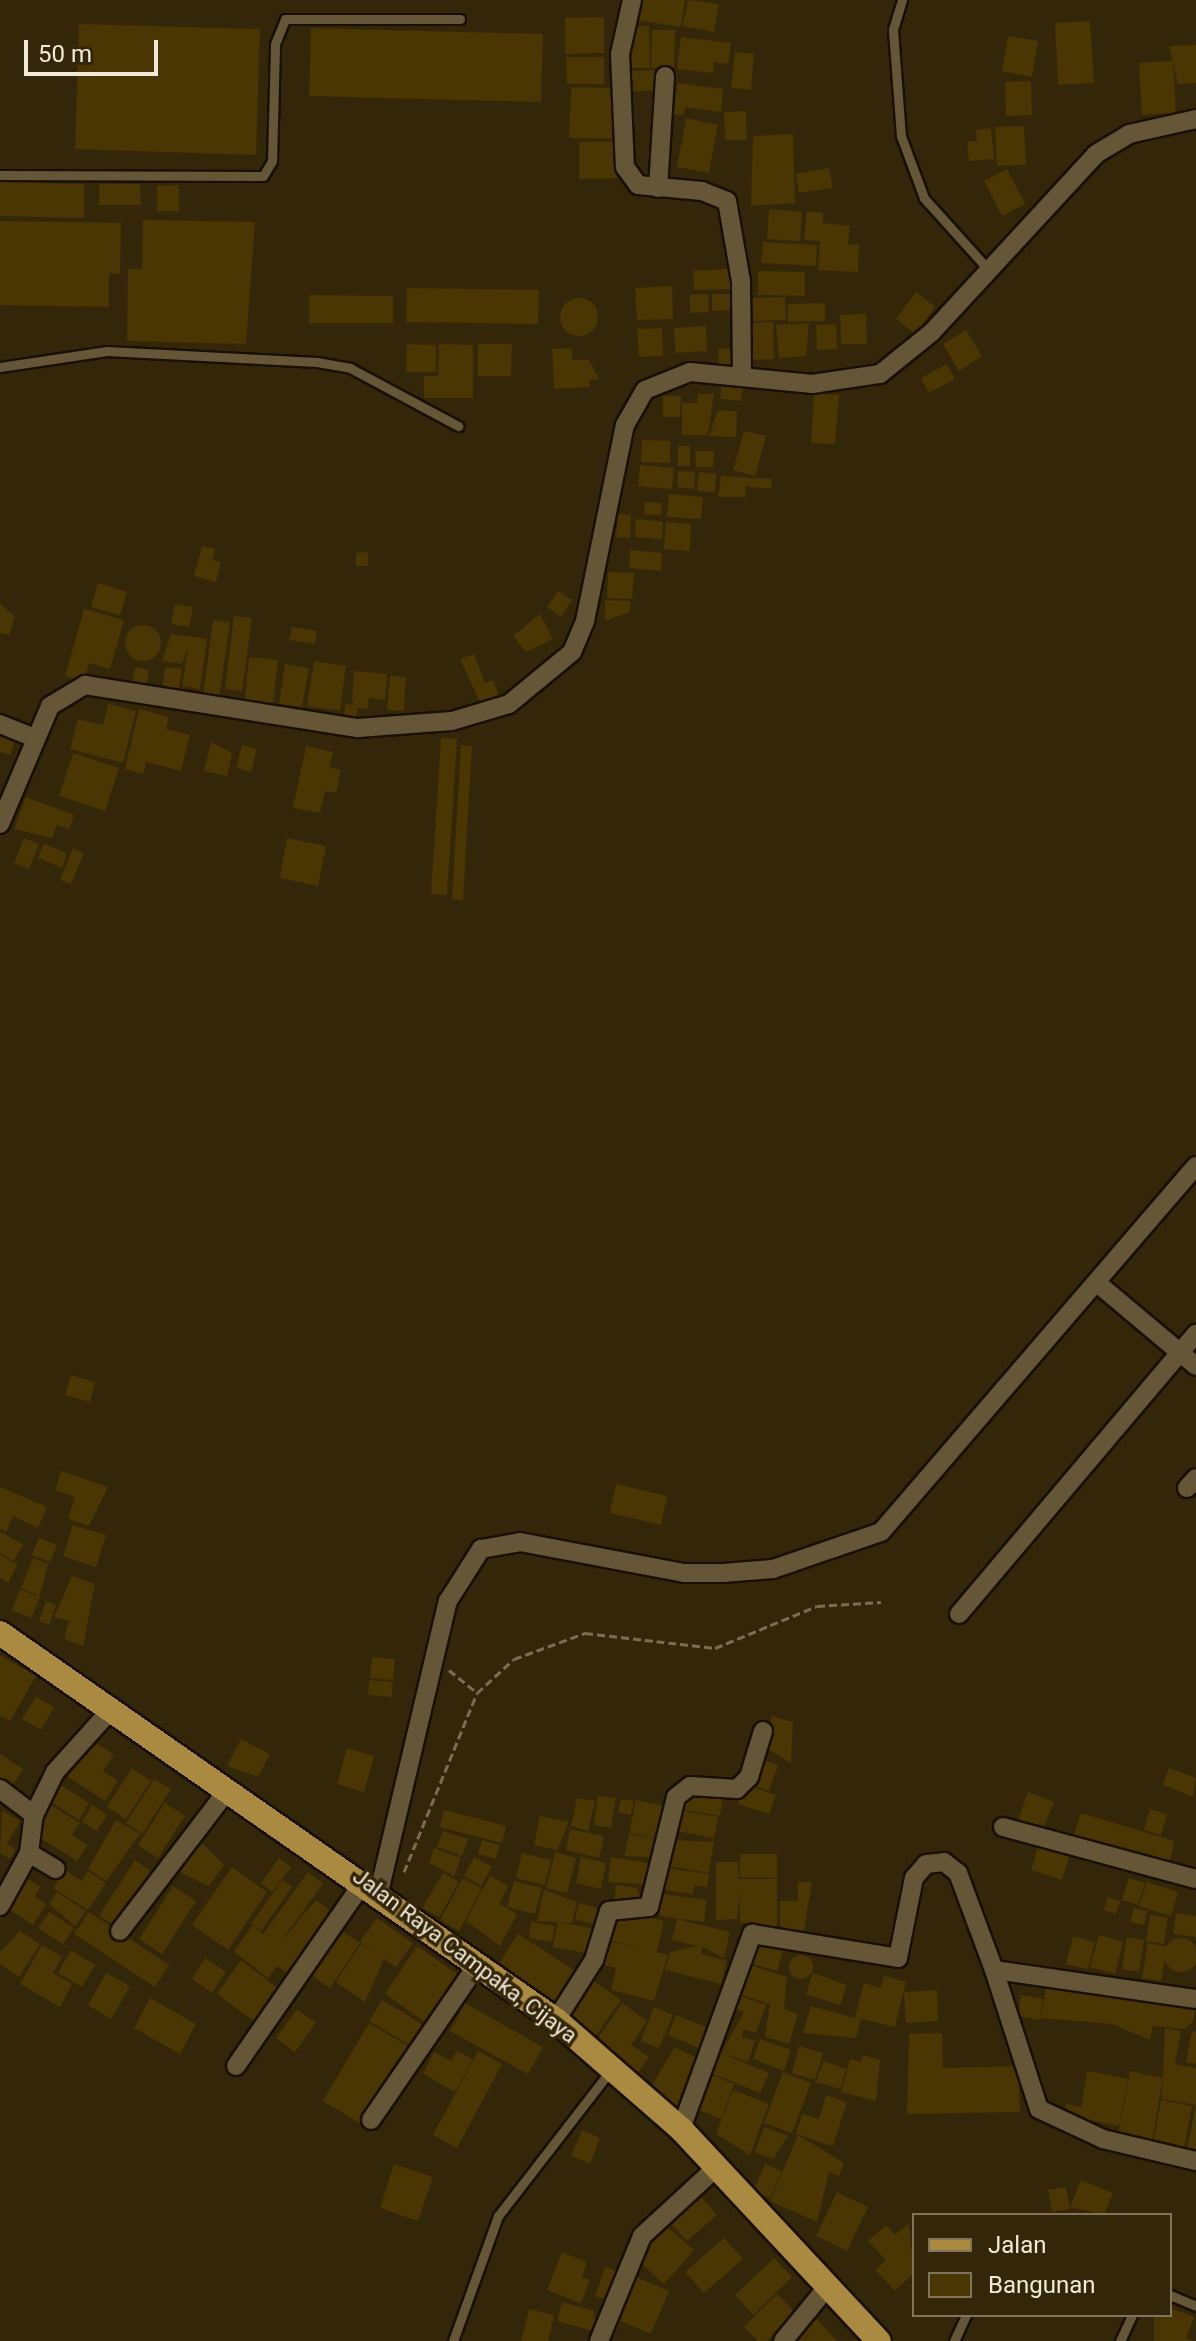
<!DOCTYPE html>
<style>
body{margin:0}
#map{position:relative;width:1196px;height:2341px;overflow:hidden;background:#342709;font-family:Roboto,sans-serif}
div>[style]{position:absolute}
.building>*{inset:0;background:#493602}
.round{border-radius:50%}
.path>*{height:3px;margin-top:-1.5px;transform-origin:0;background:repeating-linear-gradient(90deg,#796d54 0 8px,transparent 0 12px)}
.roads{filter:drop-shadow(2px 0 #1a1000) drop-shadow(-2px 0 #1a1000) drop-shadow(0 2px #1a1000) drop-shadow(0 -2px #1a1000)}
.lane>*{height:9px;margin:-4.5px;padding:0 4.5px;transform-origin:4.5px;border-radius:4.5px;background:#645637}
.street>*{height:18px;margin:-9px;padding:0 9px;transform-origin:9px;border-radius:9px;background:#645637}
.primary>*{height:24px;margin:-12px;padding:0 12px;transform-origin:12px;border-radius:12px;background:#aa8a41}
span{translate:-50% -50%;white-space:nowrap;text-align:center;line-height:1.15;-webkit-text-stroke:7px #342709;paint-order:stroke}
.street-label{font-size:22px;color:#f2ead9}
.legend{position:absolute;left:912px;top:2213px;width:260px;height:104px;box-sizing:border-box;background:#342709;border:2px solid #80755c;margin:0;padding:10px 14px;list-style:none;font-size:24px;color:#f2ead9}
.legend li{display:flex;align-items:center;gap:16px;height:40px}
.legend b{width:40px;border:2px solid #80755c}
.scale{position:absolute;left:24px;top:40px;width:134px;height:36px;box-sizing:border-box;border:4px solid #f2ead9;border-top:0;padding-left:10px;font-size:24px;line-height:28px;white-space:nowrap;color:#f2ead9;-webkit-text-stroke:6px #342709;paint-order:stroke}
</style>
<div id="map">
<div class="building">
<div style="clip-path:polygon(633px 0,685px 0,681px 27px,630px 19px)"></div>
<div style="clip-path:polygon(688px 0,719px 4px,714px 32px,683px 26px)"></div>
<div style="clip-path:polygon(604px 17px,604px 53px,565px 54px,565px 18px)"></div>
<div style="clip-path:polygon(1090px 21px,1094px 83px,1058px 85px,1055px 23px)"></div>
<div style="clip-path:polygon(79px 24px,260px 29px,256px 155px,75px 149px)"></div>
<div style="clip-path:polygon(649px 26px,650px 68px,626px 68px,625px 27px)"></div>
<div style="clip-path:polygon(311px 28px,543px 34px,541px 102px,309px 96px)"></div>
<div style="clip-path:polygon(652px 30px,675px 30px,674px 69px,651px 68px)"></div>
<div style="clip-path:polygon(1008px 36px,1038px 41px,1032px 77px,1002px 71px)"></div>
<div style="clip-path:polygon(681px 37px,731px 43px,728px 64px,714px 62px,713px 73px,677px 69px)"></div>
<div style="clip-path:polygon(1196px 45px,1196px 83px,1178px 84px,1169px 46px)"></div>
<div style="clip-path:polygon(735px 52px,754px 54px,751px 90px,731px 88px)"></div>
<div style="clip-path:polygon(566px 57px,604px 57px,604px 84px,567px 84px)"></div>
<div style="clip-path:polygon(1173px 61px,1176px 113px,1142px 115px,1139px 63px)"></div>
<div style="clip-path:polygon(660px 70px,661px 90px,624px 92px,624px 71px)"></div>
<div style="clip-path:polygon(1031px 81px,1032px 115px,1006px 116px,1005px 82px)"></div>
<div style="clip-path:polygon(677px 83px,723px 89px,721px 112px,685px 107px,684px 115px,674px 114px)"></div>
<div style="clip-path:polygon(571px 87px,617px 88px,616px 139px,569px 138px)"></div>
<div style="clip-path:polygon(746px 111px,747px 140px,725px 140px,724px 112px)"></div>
<div style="clip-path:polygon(686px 118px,718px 125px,709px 173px,677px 167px)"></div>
<div style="clip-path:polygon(1024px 126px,1026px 165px,997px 166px,995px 127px)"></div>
<div style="clip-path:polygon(991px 128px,994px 159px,969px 161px,967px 142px,977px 141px,976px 130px)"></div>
<div style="clip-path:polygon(793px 134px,795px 203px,751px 206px,753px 136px)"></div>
<div style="clip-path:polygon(622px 141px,623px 178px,579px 179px,579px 142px)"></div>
<div style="clip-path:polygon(829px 168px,833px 188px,799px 193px,796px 174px)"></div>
<div style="clip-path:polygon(1007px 169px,1025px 204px,1002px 216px,984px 181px)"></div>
<div style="clip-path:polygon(0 182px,84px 184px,84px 218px,0 216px)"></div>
<div style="clip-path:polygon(99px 184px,140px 184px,141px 205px,99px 205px)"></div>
<div style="clip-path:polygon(179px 185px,179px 211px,157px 211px,157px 186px)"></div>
<div style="clip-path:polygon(769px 209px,802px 212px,800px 241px,767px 239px)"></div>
<div style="clip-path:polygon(807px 211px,823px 213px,823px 223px,850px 226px,848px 244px,859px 245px,858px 272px,818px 270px,820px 241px,804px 240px)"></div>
<div style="clip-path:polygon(143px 220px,255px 222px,246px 344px,127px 341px,128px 269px,142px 269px)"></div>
<div style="clip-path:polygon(0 221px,121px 223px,120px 274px,109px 273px,109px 307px,0 305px)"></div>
<div style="clip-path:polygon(763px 242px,817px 245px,816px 266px,761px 263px)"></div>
<div style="clip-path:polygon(738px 268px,733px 289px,694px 290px,693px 271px)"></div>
<div style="clip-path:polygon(758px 271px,805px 272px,805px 296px,758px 295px)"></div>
<div style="clip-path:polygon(672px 286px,673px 319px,637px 320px,635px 288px)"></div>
<div style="clip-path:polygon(407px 288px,539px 290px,538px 324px,406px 322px)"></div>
<div style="clip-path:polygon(916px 292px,935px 307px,915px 334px,896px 319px)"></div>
<div style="clip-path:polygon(708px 294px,709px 312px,690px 313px,690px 295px)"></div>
<div style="clip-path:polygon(712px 294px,731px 294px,731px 310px,712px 311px)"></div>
<div style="clip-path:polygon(309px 295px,393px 296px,393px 323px,309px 323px)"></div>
<div style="clip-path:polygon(785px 297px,786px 320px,753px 321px,752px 298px)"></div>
<div class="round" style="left:560px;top:298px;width:38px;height:38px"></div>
<div style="clip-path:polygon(825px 303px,825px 321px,788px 322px,788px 304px)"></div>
<div style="clip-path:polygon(866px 314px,867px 344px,841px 344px,840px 315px)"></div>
<div style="clip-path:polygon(773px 322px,774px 359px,750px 360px,744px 323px)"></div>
<div style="clip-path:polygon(809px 323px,806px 356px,779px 358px,776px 325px)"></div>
<div style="clip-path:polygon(836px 324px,837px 349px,817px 350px,816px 325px)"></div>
<div style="clip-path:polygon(706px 326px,707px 351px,675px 353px,674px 328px)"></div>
<div style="clip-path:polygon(662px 328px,663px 356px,639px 357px,637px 329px)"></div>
<div style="clip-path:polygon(966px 330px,982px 356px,959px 371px,943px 344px)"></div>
<div style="clip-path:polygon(407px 344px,436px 345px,436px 372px,406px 372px)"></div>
<div style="clip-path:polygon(439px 344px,473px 345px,473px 398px,424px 398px,424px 376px,438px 376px)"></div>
<div style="clip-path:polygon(478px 344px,512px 344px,511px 376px,478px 376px)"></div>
<div style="clip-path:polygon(572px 348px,572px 360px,589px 360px,599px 379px,589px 380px,590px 387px,554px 389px,552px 349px)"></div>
<div style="clip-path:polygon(737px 348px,738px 366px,719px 367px,718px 349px)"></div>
<div style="clip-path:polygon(947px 364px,955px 379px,929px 393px,921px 378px)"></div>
<div style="clip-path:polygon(722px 384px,743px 387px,741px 401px,720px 399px)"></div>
<div style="clip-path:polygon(698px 394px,714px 394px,708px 435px,682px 435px,682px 403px,697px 403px)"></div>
<div style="clip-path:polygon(814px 394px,839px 395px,835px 444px,811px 443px)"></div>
<div style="clip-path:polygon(663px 396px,681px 396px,680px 417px,663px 417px)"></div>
<div style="clip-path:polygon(718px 410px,737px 411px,736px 437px,709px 436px)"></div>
<div style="clip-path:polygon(744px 431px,766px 436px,755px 476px,733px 470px)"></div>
<div style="clip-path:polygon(642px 440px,670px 441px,670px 463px,641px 462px)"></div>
<div style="clip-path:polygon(678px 446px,690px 446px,690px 466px,678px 466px)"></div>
<div style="clip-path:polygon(695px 451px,714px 451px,713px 467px,696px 467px)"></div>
<div style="clip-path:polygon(640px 465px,674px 468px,672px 489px,638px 486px)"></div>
<div style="clip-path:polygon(678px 471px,695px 472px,694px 489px,677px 487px)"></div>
<div style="clip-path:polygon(699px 472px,716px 474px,715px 492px,697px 491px)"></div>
<div style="clip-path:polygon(721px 476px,772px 479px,771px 489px,746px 486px,745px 497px,718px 497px)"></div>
<div style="clip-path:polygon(669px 494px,703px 497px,701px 519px,667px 517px)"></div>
<div style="clip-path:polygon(645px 502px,662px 503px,661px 515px,644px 514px)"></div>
<div style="clip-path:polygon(618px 514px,631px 515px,630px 538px,616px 537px)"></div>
<div style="clip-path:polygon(636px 519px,663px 522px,662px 539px,635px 537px)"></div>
<div style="clip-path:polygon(666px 522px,691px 524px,690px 551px,664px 549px)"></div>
<div style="clip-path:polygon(202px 546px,215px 549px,213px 560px,221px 562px,216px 582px,194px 576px)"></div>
<div style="clip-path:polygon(630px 550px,662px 553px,661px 571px,629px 568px)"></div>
<div style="clip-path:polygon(368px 552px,368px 566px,356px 566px,356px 553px)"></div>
<div style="clip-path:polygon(608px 572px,634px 573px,632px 599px,607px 598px)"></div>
<div style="clip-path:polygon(98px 583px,127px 592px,120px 615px,91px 607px)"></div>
<div style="clip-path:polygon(558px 591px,572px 600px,561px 617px,547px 607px)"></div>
<div style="clip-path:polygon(605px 600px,630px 601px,630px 612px,605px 621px)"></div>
<div style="clip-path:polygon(0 604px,15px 616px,9px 635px,0 633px)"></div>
<div style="clip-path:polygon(175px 604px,193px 607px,189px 627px,171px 624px)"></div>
<div style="clip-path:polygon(84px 609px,124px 620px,110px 669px,89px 663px,84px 682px,65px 676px)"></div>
<div style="clip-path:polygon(540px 614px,553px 639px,526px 652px,513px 636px)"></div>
<div style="clip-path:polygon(234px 616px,252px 618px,242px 691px,225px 689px)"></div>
<div style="clip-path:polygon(213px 620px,230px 622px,218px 706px,202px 703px)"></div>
<div class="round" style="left:125px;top:625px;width:36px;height:36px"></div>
<div style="clip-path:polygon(292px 627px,317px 631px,315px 644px,289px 640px)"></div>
<div style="clip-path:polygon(171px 634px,207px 639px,200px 689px,182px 686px,188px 648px,182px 664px,162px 661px)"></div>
<div style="clip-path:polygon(474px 654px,485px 683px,493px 680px,499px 697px,481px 704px,460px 659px)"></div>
<div style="clip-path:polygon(249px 657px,278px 660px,272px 712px,244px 709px)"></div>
<div style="clip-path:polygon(314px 661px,346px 666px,340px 711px,307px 706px)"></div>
<div style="clip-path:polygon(285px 664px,309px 668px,302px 707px,279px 704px)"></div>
<div style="clip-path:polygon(135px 667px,149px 670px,146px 689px,132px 686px)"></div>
<div style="clip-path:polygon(165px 667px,182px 669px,178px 693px,162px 691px)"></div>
<div style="clip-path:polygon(354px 671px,387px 674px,385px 700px,369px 698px,368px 709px,359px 708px,352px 702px)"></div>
<div style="clip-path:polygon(390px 676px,406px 677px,404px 711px,387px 710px)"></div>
<div style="clip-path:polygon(108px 704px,136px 711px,123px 763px,70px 749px,78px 719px,103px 725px)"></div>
<div style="clip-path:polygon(345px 704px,358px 705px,356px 724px,344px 723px)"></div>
<div style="clip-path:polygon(139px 709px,169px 717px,166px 729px,190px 735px,181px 771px,146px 762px,143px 774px,125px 769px)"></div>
<div style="clip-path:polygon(0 735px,15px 739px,11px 755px,0 752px)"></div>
<div style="clip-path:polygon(441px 738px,457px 739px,447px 895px,431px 894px)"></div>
<div style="clip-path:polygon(211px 742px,232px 753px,227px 776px,204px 771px)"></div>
<div style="clip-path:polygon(242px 745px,257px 749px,251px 772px,236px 768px)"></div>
<div style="clip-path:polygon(461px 745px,472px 746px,463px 900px,452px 899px)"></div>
<div style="clip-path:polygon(306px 746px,333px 752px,329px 767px,341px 770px,336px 793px,325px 791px,320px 813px,293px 808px)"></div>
<div style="clip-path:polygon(73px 753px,119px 768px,105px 811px,59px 796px)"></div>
<div style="clip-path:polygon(26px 797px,74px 815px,69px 829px,57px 825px,52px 838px,14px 829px)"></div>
<div style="clip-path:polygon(24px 838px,39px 844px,29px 869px,14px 863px)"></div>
<div style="clip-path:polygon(287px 838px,326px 846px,318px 886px,280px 878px)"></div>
<div style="clip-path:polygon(44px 844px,67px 853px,62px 868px,38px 858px)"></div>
<div style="clip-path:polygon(73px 848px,84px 853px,71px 884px,60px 880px)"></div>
<div style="clip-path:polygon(71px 1375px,95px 1382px,90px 1402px,65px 1395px)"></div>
<div style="clip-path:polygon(61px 1471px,108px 1487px,89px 1526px,68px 1519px,75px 1497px,55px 1490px)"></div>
<div style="clip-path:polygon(616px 1484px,667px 1496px,661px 1525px,610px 1513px)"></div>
<div style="clip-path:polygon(0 1487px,47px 1507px,38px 1528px,13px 1516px,6px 1532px,0 1529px)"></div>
<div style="clip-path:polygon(73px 1525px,106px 1535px,96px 1567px,63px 1556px)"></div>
<div style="clip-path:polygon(0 1532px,23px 1544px,14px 1561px,0 1553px)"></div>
<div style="clip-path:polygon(39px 1538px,57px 1545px,50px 1562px,32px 1555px)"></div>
<div style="clip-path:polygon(0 1555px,18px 1564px,8px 1583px,0 1578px)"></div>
<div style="clip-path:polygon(33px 1558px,48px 1564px,40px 1596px,21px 1588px)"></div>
<div style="clip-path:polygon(72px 1576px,95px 1584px,83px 1646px,64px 1639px,69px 1621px,54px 1617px)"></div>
<div style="clip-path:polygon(20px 1589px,40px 1597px,31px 1618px,12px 1610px)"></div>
<div style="clip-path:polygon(46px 1601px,56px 1605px,49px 1625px,39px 1621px)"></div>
<div style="clip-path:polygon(0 1655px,36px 1676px,10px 1721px,0 1716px)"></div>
<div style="clip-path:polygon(372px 1657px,395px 1659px,393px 1680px,370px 1678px)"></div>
<div style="clip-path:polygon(369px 1680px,393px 1682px,392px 1697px,368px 1695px)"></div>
<div style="clip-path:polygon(36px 1697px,54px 1707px,41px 1730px,22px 1719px)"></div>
<div style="clip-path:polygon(772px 1716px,793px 1722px,791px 1763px,764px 1747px)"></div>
<div style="clip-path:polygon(241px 1739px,270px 1754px,258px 1777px,227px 1766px)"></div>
<div style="clip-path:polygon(91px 1740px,114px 1754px,103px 1771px,118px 1781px,105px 1801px,68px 1777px)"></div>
<div style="clip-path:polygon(347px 1748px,374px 1756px,364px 1792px,337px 1784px)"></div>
<div style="clip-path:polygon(0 1754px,23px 1769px,13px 1785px,0 1777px)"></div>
<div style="clip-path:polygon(757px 1758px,778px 1765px,769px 1791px,749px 1784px)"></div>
<div style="clip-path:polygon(132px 1768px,151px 1781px,126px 1819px,107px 1807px)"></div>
<div style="clip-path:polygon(1169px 1768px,1196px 1778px,1193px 1797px,1163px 1785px)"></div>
<div style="clip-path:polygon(154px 1779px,171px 1789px,142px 1834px,126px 1823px)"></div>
<div style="clip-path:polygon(58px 1783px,89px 1803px,79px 1820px,48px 1800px)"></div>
<div style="clip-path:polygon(745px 1784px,776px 1795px,769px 1814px,738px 1804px)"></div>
<div style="clip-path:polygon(683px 1790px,723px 1798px,720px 1816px,680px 1809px)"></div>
<div style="clip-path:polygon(1028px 1792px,1054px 1802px,1042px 1832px,1017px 1823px)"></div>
<div style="clip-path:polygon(598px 1796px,616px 1798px,611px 1828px,594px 1825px)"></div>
<div style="clip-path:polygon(577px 1798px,595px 1801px,588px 1831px,571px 1826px)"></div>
<div style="clip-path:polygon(621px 1799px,634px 1801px,631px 1815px,618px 1812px)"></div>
<div style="clip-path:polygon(636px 1800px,665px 1806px,658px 1839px,629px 1833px)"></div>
<div style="clip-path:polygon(165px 1803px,185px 1816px,158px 1858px,138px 1845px)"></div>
<div style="clip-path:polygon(49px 1804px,80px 1823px,72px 1835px,87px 1845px,77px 1861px,31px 1832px)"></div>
<div style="clip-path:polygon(92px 1805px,107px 1815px,97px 1831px,82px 1822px)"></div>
<div style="clip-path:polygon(1150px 1809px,1167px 1814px,1161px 1835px,1144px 1830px)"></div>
<div style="clip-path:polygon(444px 1810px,506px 1826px,502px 1843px,440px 1827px)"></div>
<div style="clip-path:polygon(680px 1810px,718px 1817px,714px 1838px,676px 1831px)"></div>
<div style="clip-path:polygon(2px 1811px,20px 1821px,7px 1844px,16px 1849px,10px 1859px,0 1853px)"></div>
<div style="clip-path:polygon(1081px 1813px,1175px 1841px,1168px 1867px,1073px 1838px)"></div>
<div style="clip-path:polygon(540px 1816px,569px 1822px,557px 1850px,534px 1845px)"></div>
<div style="clip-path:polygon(116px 1820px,140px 1834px,106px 1881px,88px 1869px)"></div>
<div style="clip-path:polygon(570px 1829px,604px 1836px,599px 1858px,566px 1850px)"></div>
<div style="clip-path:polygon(443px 1831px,468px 1839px,462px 1856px,437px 1847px)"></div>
<div style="clip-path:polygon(629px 1834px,665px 1841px,661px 1858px,624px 1856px)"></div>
<div style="clip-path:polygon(195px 1836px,224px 1865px,209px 1886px,173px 1869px)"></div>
<div style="clip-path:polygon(482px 1840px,500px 1845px,496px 1859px,478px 1854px)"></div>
<div style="clip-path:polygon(672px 1840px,714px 1842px,709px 1873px,668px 1866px)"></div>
<div style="clip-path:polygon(1039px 1844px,1070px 1854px,1062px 1880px,1031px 1870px)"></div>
<div style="clip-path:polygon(434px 1848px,461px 1858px,454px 1876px,429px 1863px)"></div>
<div style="clip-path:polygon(555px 1852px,576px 1858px,567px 1893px,546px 1888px)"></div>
<div style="clip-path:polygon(522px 1853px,551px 1860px,545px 1885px,516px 1878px)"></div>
<div style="clip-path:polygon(740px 1854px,777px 1854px,777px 1878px,740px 1877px)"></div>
<div style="clip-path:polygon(474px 1857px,492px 1867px,481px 1886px,464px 1876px)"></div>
<div style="clip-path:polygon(581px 1857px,606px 1863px,601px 1889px,576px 1883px)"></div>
<div style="clip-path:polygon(611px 1857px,657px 1864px,654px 1885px,608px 1882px)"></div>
<div style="clip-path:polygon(279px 1858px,291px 1867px,272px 1892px,261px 1883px)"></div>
<div style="clip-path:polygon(135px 1860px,152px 1872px,117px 1927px,99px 1916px)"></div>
<div style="clip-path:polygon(716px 1862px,738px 1862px,739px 1879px,777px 1879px,777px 1927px,740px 1922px,740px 1892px,737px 1919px,716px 1920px)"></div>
<div style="clip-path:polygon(232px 1867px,267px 1892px,228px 1950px,192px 1925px)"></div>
<div style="clip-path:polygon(666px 1868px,709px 1874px,707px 1887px,694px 1885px,693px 1894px,663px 1890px)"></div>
<div style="clip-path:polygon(65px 1870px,82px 1881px,88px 1871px,106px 1883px,88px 1910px,53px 1888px)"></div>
<div style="clip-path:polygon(308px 1872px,323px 1884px,278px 1945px,316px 1900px,336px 1915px,290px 1975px,277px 1966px,268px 1978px,234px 1952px,252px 1925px,263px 1934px)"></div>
<div style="clip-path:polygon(443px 1873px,459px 1882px,439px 1917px,422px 1908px)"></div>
<div style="clip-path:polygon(19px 1874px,40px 1887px,35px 1896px,46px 1904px,33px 1925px,3px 1905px)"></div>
<div style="clip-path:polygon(490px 1876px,508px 1886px,499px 1904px,517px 1914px,500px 1946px,466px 1921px)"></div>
<div style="clip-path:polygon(463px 1878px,482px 1889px,459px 1931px,440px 1920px)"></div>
<div style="clip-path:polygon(1129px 1878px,1145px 1883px,1138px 1905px,1122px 1900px)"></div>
<div style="clip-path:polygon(282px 1880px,292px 1887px,261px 1931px,251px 1924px)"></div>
<div style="clip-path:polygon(514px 1881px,542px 1888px,535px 1914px,507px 1907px)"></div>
<div style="clip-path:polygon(798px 1882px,812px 1882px,803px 1935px,780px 1934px,780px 1901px,798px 1901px)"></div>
<div style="clip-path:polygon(1147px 1882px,1178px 1892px,1171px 1916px,1139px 1906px)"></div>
<div style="clip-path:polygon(616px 1885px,637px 1888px,643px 1907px,614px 1903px)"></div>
<div style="clip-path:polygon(173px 1886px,196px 1901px,162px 1954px,139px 1939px)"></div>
<div style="clip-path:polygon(544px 1890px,577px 1902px,572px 1923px,537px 1921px)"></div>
<div style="clip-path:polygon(57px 1892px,86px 1911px,75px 1926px,49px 1904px)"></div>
<div style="clip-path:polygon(662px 1894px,707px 1900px,704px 1922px,659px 1916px)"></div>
<div style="clip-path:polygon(1108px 1897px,1120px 1901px,1116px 1914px,1104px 1910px)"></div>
<div style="clip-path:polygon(579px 1903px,604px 1910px,600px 1926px,575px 1919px)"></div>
<div style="clip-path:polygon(1134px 1908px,1147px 1911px,1144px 1925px,1130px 1922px)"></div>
<div style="clip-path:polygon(613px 1909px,664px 1921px,657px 1952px,668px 1955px,654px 2001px,611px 1990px,616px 1968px,599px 1964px,605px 1940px,641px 1948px,606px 1939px)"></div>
<div style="clip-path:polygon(49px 1912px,74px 1928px,63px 1944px,38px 1928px)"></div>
<div style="clip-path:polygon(89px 1912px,169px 1965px,155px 1987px,74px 1934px)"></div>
<div style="clip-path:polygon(1176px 1913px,1196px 1916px,1196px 1937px,1173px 1934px)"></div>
<div style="clip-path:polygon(1150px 1915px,1168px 1918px,1164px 1944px,1146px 1941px)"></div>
<div style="clip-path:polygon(377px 1918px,413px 1943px,396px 1967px,384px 1959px,365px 2002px,336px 1982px,361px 1944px,373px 1951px,360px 1942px)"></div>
<div style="clip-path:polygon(677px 1919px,730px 1932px,724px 1958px,703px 1947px,701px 1954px,727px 1961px,721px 1984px,665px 1970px,670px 1952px,697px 1946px,672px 1940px)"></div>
<div style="clip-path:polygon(531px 1922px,555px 1926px,552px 1942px,529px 1938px)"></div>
<div style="clip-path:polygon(558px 1922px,595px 1929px,591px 1954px,553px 1947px)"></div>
<div style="clip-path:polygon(20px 1931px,40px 1944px,19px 1977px,0 1964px,0 1952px)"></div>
<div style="clip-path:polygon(343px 1932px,360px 1943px,330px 1988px,305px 1971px,327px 1940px,334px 1945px)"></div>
<div style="clip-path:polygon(518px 1934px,579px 1973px,560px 2004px,498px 1965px)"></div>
<div style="clip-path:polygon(1099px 1935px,1123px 1942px,1115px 1974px,1090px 1967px)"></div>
<div style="clip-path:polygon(1073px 1936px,1095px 1942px,1088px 1969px,1066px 1964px)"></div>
<div style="clip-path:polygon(754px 1937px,784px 1947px,777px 1971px,746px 1962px)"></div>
<div style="clip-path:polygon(1127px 1937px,1144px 1940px,1139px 1972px,1122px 1969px)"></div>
<div class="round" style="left:1164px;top:1938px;width:34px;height:34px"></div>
<div style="clip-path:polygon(1148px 1943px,1167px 1947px,1161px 1981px,1142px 1978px)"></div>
<div style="clip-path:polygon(42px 1945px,62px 1957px,53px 1973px,72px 1984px,60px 2007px,20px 1984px)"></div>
<div style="clip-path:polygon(417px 1946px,459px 1975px,426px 2023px,385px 1994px)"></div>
<div style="clip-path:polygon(71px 1950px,95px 1965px,82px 1987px,58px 1973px)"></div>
<div class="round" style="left:789px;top:1955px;width:24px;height:24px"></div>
<div style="clip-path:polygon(205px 1958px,226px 1972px,212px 1993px,192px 1979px)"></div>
<div style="clip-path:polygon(241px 1960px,280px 1990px,256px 2023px,217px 1994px)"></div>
<div style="clip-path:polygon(747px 1964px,787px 1977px,784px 2009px,798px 2014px,789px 2044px,765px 2037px,770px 2004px,738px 1994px)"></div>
<div style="clip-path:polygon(106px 1973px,130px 1986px,111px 2019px,88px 2005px)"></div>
<div style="clip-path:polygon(813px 1973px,847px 1985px,840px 2005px,806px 1994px)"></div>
<div style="clip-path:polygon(884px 1976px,906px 1982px,895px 2027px,861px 2019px,856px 2038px,803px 2033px,811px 2006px,855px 2018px,864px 1983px,881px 1988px)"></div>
<div style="clip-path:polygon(588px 1977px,621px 2000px,592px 2041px,562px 2021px)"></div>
<div style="clip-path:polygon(1047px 1982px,1196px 2003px,1193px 2021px,1185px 2029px,1153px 2026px,1150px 2040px,1112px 2024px,1041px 2018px)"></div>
<div style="clip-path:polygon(937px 1990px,938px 2021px,906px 2023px,904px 1992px)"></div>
<div style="clip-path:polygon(735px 1994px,766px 2005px,756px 2033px,744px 2029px,742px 2037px,755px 2041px,748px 2062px,721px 2053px,744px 2012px,730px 2007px)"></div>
<div style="clip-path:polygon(1021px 1995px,1043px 1999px,1040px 2020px,1017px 2016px)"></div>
<div style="clip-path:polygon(150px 1998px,196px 2024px,180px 2054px,134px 2028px)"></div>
<div style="clip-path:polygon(382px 2000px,422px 2024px,409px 2045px,369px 2021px)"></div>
<div style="clip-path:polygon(465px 2003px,543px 2047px,528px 2074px,450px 2031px)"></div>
<div style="clip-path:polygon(622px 2003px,647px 2021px,631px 2045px,649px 2057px,638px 2073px,594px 2044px)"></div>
<div style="clip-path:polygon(654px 2007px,673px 2015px,659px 2048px,641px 2041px)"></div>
<div style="clip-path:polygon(297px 2009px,316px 2023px,295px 2052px,276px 2038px)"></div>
<div style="clip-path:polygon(676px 2015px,714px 2030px,706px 2051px,668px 2035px)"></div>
<div style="clip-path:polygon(369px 2023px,408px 2046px,361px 2124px,323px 2101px)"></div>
<div style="clip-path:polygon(1165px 2028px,1181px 2031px,1175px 2064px,1196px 2068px,1196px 2155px,1186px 2153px,1196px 2105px,1162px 2099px)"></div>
<div style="clip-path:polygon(1192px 2031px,1196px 2032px,1196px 2064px,1186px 2062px)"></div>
<div style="clip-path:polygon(942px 2033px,943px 2068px,1018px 2066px,1020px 2112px,907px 2114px,909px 2034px)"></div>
<div style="clip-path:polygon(760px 2039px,791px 2050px,784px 2071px,753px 2059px)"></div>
<div style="clip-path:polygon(799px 2046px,823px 2053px,815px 2080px,792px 2073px)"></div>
<div style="clip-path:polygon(675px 2047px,704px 2061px,674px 2114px,648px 2092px)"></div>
<div style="clip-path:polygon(457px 2051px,473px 2059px,455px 2092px,423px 2074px,434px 2052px,451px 2061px)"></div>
<div style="clip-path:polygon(478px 2051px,502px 2064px,457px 2148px,433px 2135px)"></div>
<div style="clip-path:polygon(721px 2053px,769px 2073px,760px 2093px,713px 2074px)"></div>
<div style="clip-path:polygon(863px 2055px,880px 2060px,876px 2101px,841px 2092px,850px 2059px,861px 2062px)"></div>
<div style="clip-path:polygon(823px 2061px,846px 2069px,840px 2089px,816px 2082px)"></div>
<div style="clip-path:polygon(1087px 2071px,1128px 2079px,1119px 2126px,1063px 2115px,1066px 2104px,1081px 2107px)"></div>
<div style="clip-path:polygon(1130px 2071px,1163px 2078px,1151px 2147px,1117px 2141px)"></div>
<div style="clip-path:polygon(783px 2072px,811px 2083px,792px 2133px,764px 2123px)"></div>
<div style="clip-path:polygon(712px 2075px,734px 2084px,721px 2119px,699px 2110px)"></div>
<div style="clip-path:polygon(733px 2090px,769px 2104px,750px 2155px,716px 2134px)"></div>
<div style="clip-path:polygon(826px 2095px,847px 2102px,833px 2146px,796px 2134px,802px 2114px,819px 2119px)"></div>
<div style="clip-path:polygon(1161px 2100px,1192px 2106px,1183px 2154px,1152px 2148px)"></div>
<div style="clip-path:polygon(764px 2127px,788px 2136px,773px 2159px,755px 2152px)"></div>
<div style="clip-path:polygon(582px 2130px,600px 2138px,590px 2164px,571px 2156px)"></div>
<div style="clip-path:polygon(798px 2135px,844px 2163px,839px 2176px,829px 2172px,817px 2222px,770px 2201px)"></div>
<div style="clip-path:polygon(394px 2164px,433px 2177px,418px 2221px,380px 2208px)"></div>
<div style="clip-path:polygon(765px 2164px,782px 2171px,770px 2198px,753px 2191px)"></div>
<div style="clip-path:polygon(1081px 2180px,1113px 2193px,1104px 2215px,1070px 2207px)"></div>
<div style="clip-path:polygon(1066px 2187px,1070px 2209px,1052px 2212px,1048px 2190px)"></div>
<div style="clip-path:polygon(697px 2192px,717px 2215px,687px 2241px,667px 2219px)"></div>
<div style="clip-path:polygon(837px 2192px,868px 2207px,847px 2251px,816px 2236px)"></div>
<div style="clip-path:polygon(663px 2223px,694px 2250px,664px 2284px,633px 2256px)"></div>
<div style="clip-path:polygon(909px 2223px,914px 2273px,895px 2291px,875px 2270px,886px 2260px,868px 2241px,886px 2225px,895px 2235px)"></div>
<div style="clip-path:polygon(724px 2238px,743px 2259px,704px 2293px,685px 2272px)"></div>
<div style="clip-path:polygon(562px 2252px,587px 2262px,582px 2277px,590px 2280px,581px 2303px,547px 2290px)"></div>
<div style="clip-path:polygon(774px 2258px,792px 2277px,753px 2315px,735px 2295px)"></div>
<div style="clip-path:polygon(605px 2267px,620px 2272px,610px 2301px,595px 2296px)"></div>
<div style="clip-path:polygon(627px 2273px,669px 2291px,651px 2334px,609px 2316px)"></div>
<div style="clip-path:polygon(777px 2294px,796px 2313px,767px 2341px,758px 2341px,744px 2327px)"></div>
<div style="clip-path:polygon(562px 2302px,594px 2311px,596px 2332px,557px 2321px)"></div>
<div style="clip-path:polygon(1170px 2308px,1194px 2317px,1186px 2338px,1193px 2341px,1154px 2341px,1154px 2315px,1170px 2315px)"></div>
<div style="clip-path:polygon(529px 2309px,554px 2315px,548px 2341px,521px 2341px)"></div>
<div style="clip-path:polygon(813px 2315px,837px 2341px,798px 2341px,792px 2334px)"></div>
</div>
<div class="path">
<div style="left:449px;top:1670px;width:36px;rotate:39deg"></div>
<div style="left:404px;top:1872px;width:193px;rotate:-67.8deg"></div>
<div style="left:477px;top:1693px;width:50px;rotate:-42.6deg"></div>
<div style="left:514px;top:1659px;width:76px;rotate:-20.1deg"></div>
<div style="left:585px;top:1633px;width:131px;rotate:6.6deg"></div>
<div style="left:715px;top:1648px;width:110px;rotate:-22.4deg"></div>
<div style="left:817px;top:1606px;width:64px;rotate:-3.6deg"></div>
</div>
<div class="roads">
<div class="lane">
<div style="left:902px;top:0;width:31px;rotate:107deg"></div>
<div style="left:893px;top:30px;width:106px;rotate:85.7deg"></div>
<div style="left:901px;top:136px;width:66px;rotate:69.6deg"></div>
<div style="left:924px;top:198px;width:94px;rotate:48deg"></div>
<div style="left:0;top:175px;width:263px;rotate:0.2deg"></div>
<div style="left:263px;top:176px;width:17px;rotate:-59deg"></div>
<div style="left:272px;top:161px;width:117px;rotate:-88.5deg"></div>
<div style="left:275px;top:44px;width:27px;rotate:-68deg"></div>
<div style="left:285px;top:19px;width:175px"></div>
<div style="left:0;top:367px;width:108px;rotate:-8.5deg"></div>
<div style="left:107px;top:351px;width:210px;rotate:3deg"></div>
<div style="left:317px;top:362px;width:34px;rotate:10deg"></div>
<div style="left:350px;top:368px;width:123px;rotate:28.2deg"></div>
<div style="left:1170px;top:2295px;width:28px;rotate:23deg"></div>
<div style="left:453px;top:2341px;width:133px;rotate:-70.2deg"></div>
<div style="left:498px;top:2216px;width:183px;rotate:-52.3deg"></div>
<div style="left:954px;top:2341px;width:29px;rotate:-65deg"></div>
<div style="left:1120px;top:2341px;width:29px;rotate:-65deg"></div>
</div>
<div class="street">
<div style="left:632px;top:0;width:55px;rotate:102.5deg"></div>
<div style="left:620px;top:54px;width:113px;rotate:87.5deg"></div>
<div style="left:625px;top:167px;width:22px;rotate:54deg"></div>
<div style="left:638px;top:185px;width:64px;rotate:5.4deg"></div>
<div style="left:702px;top:191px;width:27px;rotate:22deg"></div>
<div style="left:727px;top:201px;width:81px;rotate:80.1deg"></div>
<div style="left:741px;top:281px;width:94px;rotate:89.4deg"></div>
<div style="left:658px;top:188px;width:112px;rotate:-86.4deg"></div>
<div style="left:0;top:724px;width:35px;rotate:22deg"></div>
<div style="left:0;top:824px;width:128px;rotate:-67deg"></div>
<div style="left:50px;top:706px;width:41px;rotate:-31deg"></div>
<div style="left:85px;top:685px;width:276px;rotate:9deg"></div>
<div style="left:358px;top:728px;width:94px;rotate:-4.3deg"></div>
<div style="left:452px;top:721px;width:59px;rotate:-16.6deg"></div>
<div style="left:509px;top:704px;width:82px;rotate:-39.5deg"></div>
<div style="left:572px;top:652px;width:34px;rotate:-67deg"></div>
<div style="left:585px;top:621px;width:200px;rotate:-78.5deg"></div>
<div style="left:625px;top:425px;width:40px;rotate:-60.3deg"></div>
<div style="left:645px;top:390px;width:48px;rotate:-21.8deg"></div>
<div style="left:690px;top:372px;width:123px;rotate:5.6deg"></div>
<div style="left:812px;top:384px;width:69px;rotate:-8.4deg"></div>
<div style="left:880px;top:374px;width:67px;rotate:-38.9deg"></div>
<div style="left:932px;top:332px;width:242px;rotate:-47.3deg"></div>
<div style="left:1096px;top:154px;width:39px;rotate:-31deg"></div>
<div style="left:1129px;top:134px;width:69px;rotate:-12.6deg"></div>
<div style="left:1097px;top:1283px;width:129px;rotate:40deg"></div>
<div style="left:1187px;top:1488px;width:13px;rotate:-48deg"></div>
<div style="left:959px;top:1614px;width:367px;rotate:-49.8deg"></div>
<div style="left:0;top:1789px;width:43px;rotate:37.4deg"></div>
<div style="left:34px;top:1815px;width:48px;rotate:-64deg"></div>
<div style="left:55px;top:1772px;width:79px;rotate:-48.1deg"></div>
<div style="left:1003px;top:1827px;width:200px;rotate:15.1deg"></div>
<div style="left:29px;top:1853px;width:31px;rotate:31deg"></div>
<div style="left:379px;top:1892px;width:299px;rotate:-76.7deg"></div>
<div style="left:448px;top:1601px;width:62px;rotate:-57.6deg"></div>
<div style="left:481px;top:1549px;width:40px;rotate:-10deg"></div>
<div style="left:520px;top:1542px;width:167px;rotate:10.7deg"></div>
<div style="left:684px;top:1573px;width:39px"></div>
<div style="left:723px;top:1573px;width:50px;rotate:-4.6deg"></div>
<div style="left:773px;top:1569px;width:114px;rotate:-18.9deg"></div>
<div style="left:881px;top:1532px;width:483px;rotate:-49.3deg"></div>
<div style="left:0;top:1906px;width:60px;rotate:-61.3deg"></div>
<div style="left:29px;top:1853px;width:38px;rotate:-83deg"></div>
<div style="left:120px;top:1931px;width:176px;rotate:-52.6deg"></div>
<div style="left:1196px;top:1999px;width:204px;rotate:-171.8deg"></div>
<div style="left:994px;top:1970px;width:146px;rotate:72.1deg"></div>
<div style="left:1039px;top:2109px;width:71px;rotate:25.1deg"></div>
<div style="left:1103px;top:2139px;width:96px;rotate:13.3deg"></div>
<div style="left:556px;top:2020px;width:71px;rotate:-57.7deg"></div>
<div style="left:594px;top:1960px;width:51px;rotate:-73deg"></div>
<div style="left:609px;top:1911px;width:40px;rotate:-5.7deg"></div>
<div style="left:649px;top:1907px;width:113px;rotate:-76.2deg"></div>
<div style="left:676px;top:1797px;width:18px;rotate:-38deg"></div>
<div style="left:690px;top:1786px;width:47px;rotate:3.7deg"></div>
<div style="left:737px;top:1789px;width:17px;rotate:-45deg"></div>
<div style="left:749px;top:1777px;width:48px;rotate:-73.1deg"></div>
<div style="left:236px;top:2066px;width:226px;rotate:-55.3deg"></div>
<div style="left:371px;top:2120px;width:189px;rotate:-55.6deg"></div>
<div style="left:681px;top:2129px;width:208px;rotate:-70deg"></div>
<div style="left:752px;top:1934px;width:148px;rotate:9.3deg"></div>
<div style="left:898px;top:1958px;width:82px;rotate:-78.7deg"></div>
<div style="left:914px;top:1878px;width:18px;rotate:-49deg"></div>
<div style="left:926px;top:1864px;width:18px;rotate:-6deg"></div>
<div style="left:944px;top:1862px;width:18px;rotate:38deg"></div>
<div style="left:958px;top:1873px;width:103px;rotate:69.6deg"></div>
<div style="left:599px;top:2341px;width:113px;rotate:-67.7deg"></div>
<div style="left:642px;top:2236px;width:100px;rotate:-42.6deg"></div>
<div style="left:783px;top:2341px;width:71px;rotate:-50.7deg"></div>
</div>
<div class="primary">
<div style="left:0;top:1633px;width:677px;rotate:34.84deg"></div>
<div style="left:556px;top:2020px;width:166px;rotate:41.1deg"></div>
<div style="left:681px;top:2129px;width:290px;rotate:47deg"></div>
</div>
</div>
<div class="street-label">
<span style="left:465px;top:1956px;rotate:37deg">Jalan Raya Campaka, Cijaya</span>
</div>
<ul class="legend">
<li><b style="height:10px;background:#aa8a41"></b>Jalan</li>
<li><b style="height:22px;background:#493602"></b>Bangunan</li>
</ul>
<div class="scale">50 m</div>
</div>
